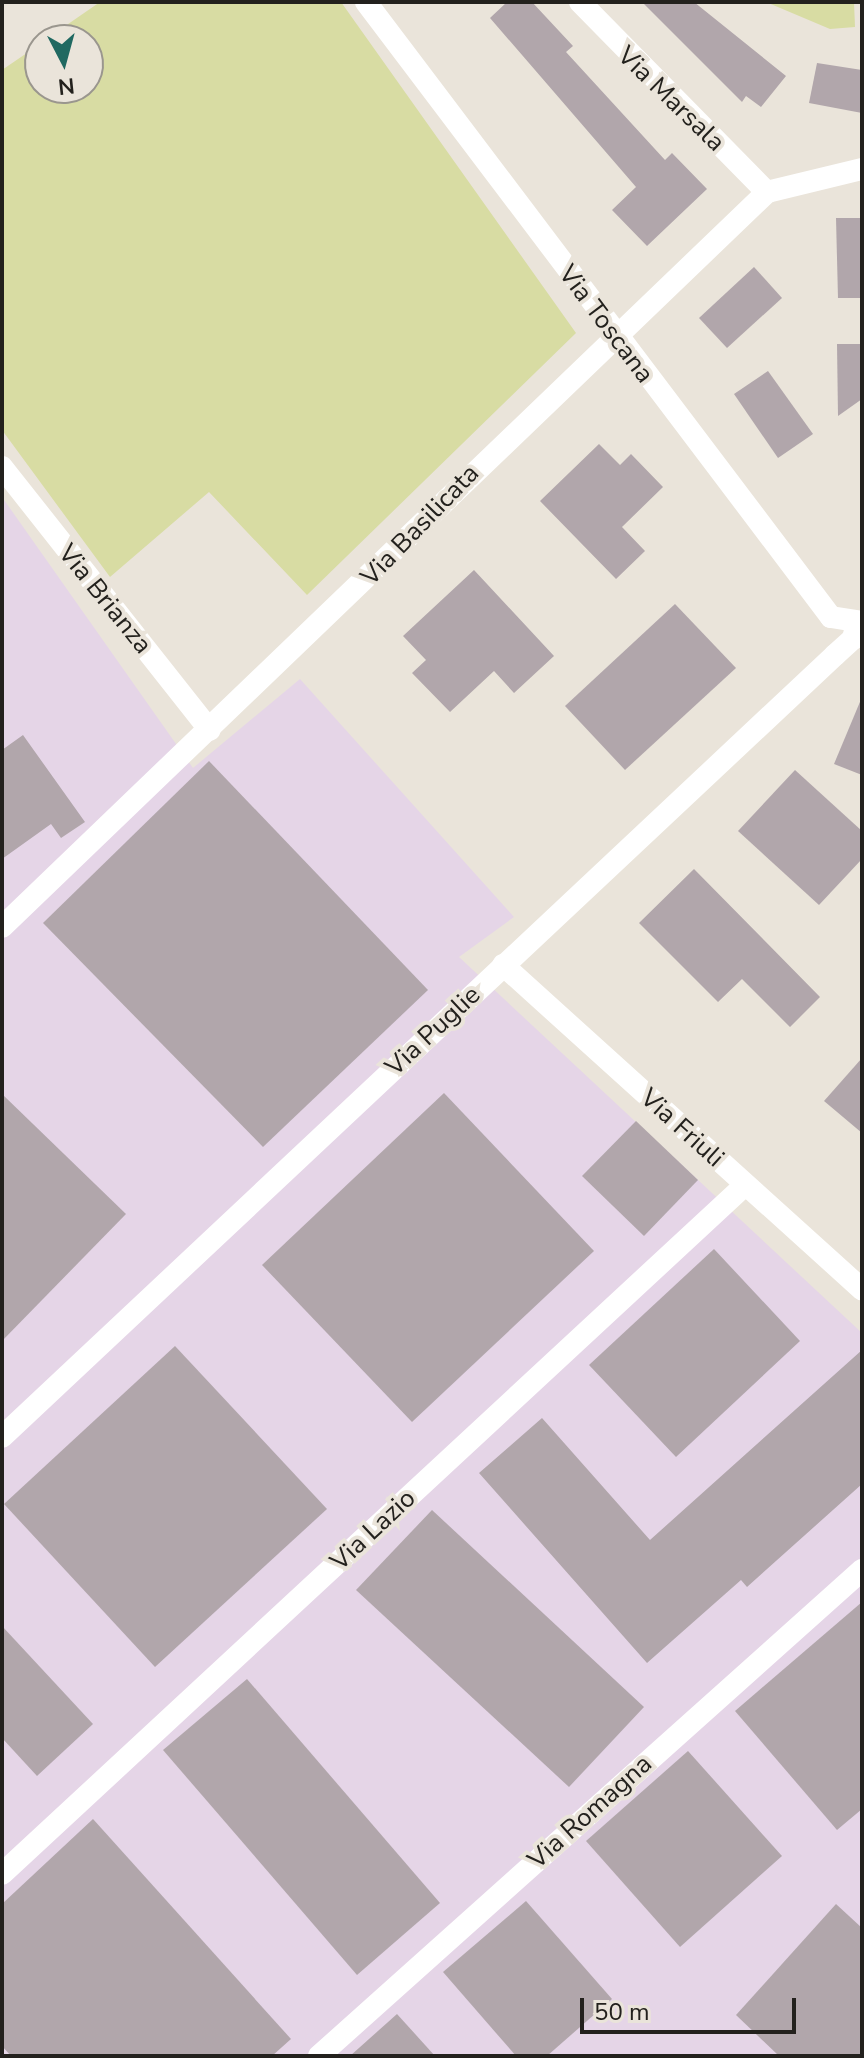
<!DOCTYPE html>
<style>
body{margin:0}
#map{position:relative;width:864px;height:2058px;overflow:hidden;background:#eae4da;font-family:"Nunito Sans",sans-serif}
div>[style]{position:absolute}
.industrial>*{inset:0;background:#e5d5e7}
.green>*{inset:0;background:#d8dca3}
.building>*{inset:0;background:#b1a6ab}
.street>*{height:22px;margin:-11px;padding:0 11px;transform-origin:11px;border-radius:11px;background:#fff}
span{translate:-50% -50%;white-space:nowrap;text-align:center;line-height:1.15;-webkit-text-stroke:8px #eae4da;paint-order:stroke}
.street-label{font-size:26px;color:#23211d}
.frame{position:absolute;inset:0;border:4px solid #23211d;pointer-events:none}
.north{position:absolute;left:24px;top:24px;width:80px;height:80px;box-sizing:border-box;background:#eae4da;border:2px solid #9a968e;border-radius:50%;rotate:174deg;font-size:22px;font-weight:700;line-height:32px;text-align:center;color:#23211d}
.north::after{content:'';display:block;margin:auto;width:28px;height:36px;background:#206961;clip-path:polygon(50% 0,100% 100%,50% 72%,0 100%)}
.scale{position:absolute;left:580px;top:1998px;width:216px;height:36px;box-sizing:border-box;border:4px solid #23211d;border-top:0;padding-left:10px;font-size:24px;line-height:28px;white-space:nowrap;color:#23211d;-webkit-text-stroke:6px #eae4da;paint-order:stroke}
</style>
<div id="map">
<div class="industrial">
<div style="clip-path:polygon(2px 497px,193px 768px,300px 679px,514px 917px,459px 957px,862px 1333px,862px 2056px,2px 2056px)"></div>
</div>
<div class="green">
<div style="clip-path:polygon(100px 2px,341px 2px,576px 333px,307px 595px,209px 492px,110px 577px,2px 430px,2px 70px,40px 44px,40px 88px,88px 88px,88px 40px,45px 40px)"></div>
<div style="clip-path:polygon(766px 2px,854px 2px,855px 27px,830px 29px)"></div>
</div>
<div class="building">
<div style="clip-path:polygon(507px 2px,532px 2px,573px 46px,566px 52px,665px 160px,672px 153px,707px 189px,647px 246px,612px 210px,636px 187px,490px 18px)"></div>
<div style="clip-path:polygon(642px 2px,694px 2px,786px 76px,761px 107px,746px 96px,742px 102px)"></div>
<div style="clip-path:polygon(817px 63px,862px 70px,862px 113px,809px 103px)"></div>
<div style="clip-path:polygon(836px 218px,862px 218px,862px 298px,838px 298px)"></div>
<div style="clip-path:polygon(754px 267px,782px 298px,727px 348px,699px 318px)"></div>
<div style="clip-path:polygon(837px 344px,862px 344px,862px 399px,838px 416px)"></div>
<div style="clip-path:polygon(768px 371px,813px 434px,778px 458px,734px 394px)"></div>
<div style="clip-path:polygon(599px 444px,620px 465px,631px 454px,663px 487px,622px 527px,645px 551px,616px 579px,540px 501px)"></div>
<div style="clip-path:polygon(474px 570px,554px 656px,514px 693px,494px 671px,450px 712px,412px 673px,426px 660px,403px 636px)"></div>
<div style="clip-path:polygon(675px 604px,736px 668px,625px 770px,565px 706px)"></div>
<div style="clip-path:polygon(862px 697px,862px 775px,834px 764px)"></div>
<div style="clip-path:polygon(23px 735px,85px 822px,61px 838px,51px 824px,2px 859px,2px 750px)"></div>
<div style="clip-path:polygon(209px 761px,428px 990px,263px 1147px,43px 923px)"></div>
<div style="clip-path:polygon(795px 770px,862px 831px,862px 859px,819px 905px,738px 831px)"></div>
<div style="clip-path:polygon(694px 869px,820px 997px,790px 1027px,742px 979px,718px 1002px,639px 923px)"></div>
<div style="clip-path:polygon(862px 1058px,862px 1133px,824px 1101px)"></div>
<div style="clip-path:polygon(444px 1093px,594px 1251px,412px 1422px,262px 1265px)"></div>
<div style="clip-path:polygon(2px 1094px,126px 1214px,2px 1341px)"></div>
<div style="clip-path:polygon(636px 1121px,698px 1180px,644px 1236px,582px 1176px)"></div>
<div style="clip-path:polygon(714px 1249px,800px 1341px,676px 1457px,589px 1365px)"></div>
<div style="clip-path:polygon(175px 1346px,327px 1509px,155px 1667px,4px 1504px)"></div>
<div style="clip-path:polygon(862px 1350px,862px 1484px,747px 1587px,741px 1580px,647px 1663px,479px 1473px,542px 1418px,650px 1540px)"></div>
<div style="clip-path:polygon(432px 1510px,644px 1707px,569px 1787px,356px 1590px)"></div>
<div style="clip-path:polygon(862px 1602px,862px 1809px,837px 1830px,735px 1711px)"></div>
<div style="clip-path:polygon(2px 1626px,93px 1724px,37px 1776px,2px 1738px)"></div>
<div style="clip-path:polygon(247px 1679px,440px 1903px,357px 1975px,163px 1750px)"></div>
<div style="clip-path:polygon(688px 1751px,782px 1856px,680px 1947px,586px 1841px)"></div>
<div style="clip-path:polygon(93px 1819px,291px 2039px,272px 2056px,11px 2056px,2px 2046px,2px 1904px)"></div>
<div style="clip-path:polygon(526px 1901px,612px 1999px,547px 2056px,516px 2056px,443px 1972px)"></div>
<div style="clip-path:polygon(836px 1904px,862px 1928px,862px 2056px,779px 2056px,736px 2015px)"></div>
<div style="clip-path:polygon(397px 2014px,435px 2056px,350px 2056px)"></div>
</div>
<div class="street">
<div style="left:366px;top:2px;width:771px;rotate:52.91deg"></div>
<div style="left:831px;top:617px;width:31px;rotate:9deg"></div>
<div style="left:580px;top:2px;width:267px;rotate:45.5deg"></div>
<div style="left:2px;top:467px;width:335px;rotate:51.7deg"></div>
<div style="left:2px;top:927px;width:1061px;rotate:-43.85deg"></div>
<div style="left:767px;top:192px;width:98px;rotate:-13.6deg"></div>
<div style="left:503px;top:965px;width:484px;rotate:42.1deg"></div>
<div style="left:2px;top:1437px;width:1143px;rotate:-43.19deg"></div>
<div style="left:835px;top:655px;width:24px;rotate:-42deg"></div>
<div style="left:853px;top:639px;width:17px;rotate:-77deg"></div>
<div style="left:2px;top:1874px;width:1013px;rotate:-42.84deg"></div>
<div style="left:319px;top:2056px;width:729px;rotate:-41.83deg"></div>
</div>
<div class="street-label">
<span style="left:671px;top:99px;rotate:44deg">Via Marsala</span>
<span style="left:606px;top:324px;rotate:53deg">Via Toscana</span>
<span style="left:420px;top:525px;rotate:-46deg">Via Basilicata</span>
<span style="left:105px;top:599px;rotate:51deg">Via Brianza</span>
<span style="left:433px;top:1031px;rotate:-43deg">Via Puglie</span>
<span style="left:682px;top:1128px;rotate:42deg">Via Friuli</span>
<span style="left:373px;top:1530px;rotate:-43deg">Via Lazio</span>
<span style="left:590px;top:1812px;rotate:-42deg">Via Romagna</span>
</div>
<div class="frame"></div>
<div class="north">N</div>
<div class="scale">50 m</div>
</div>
